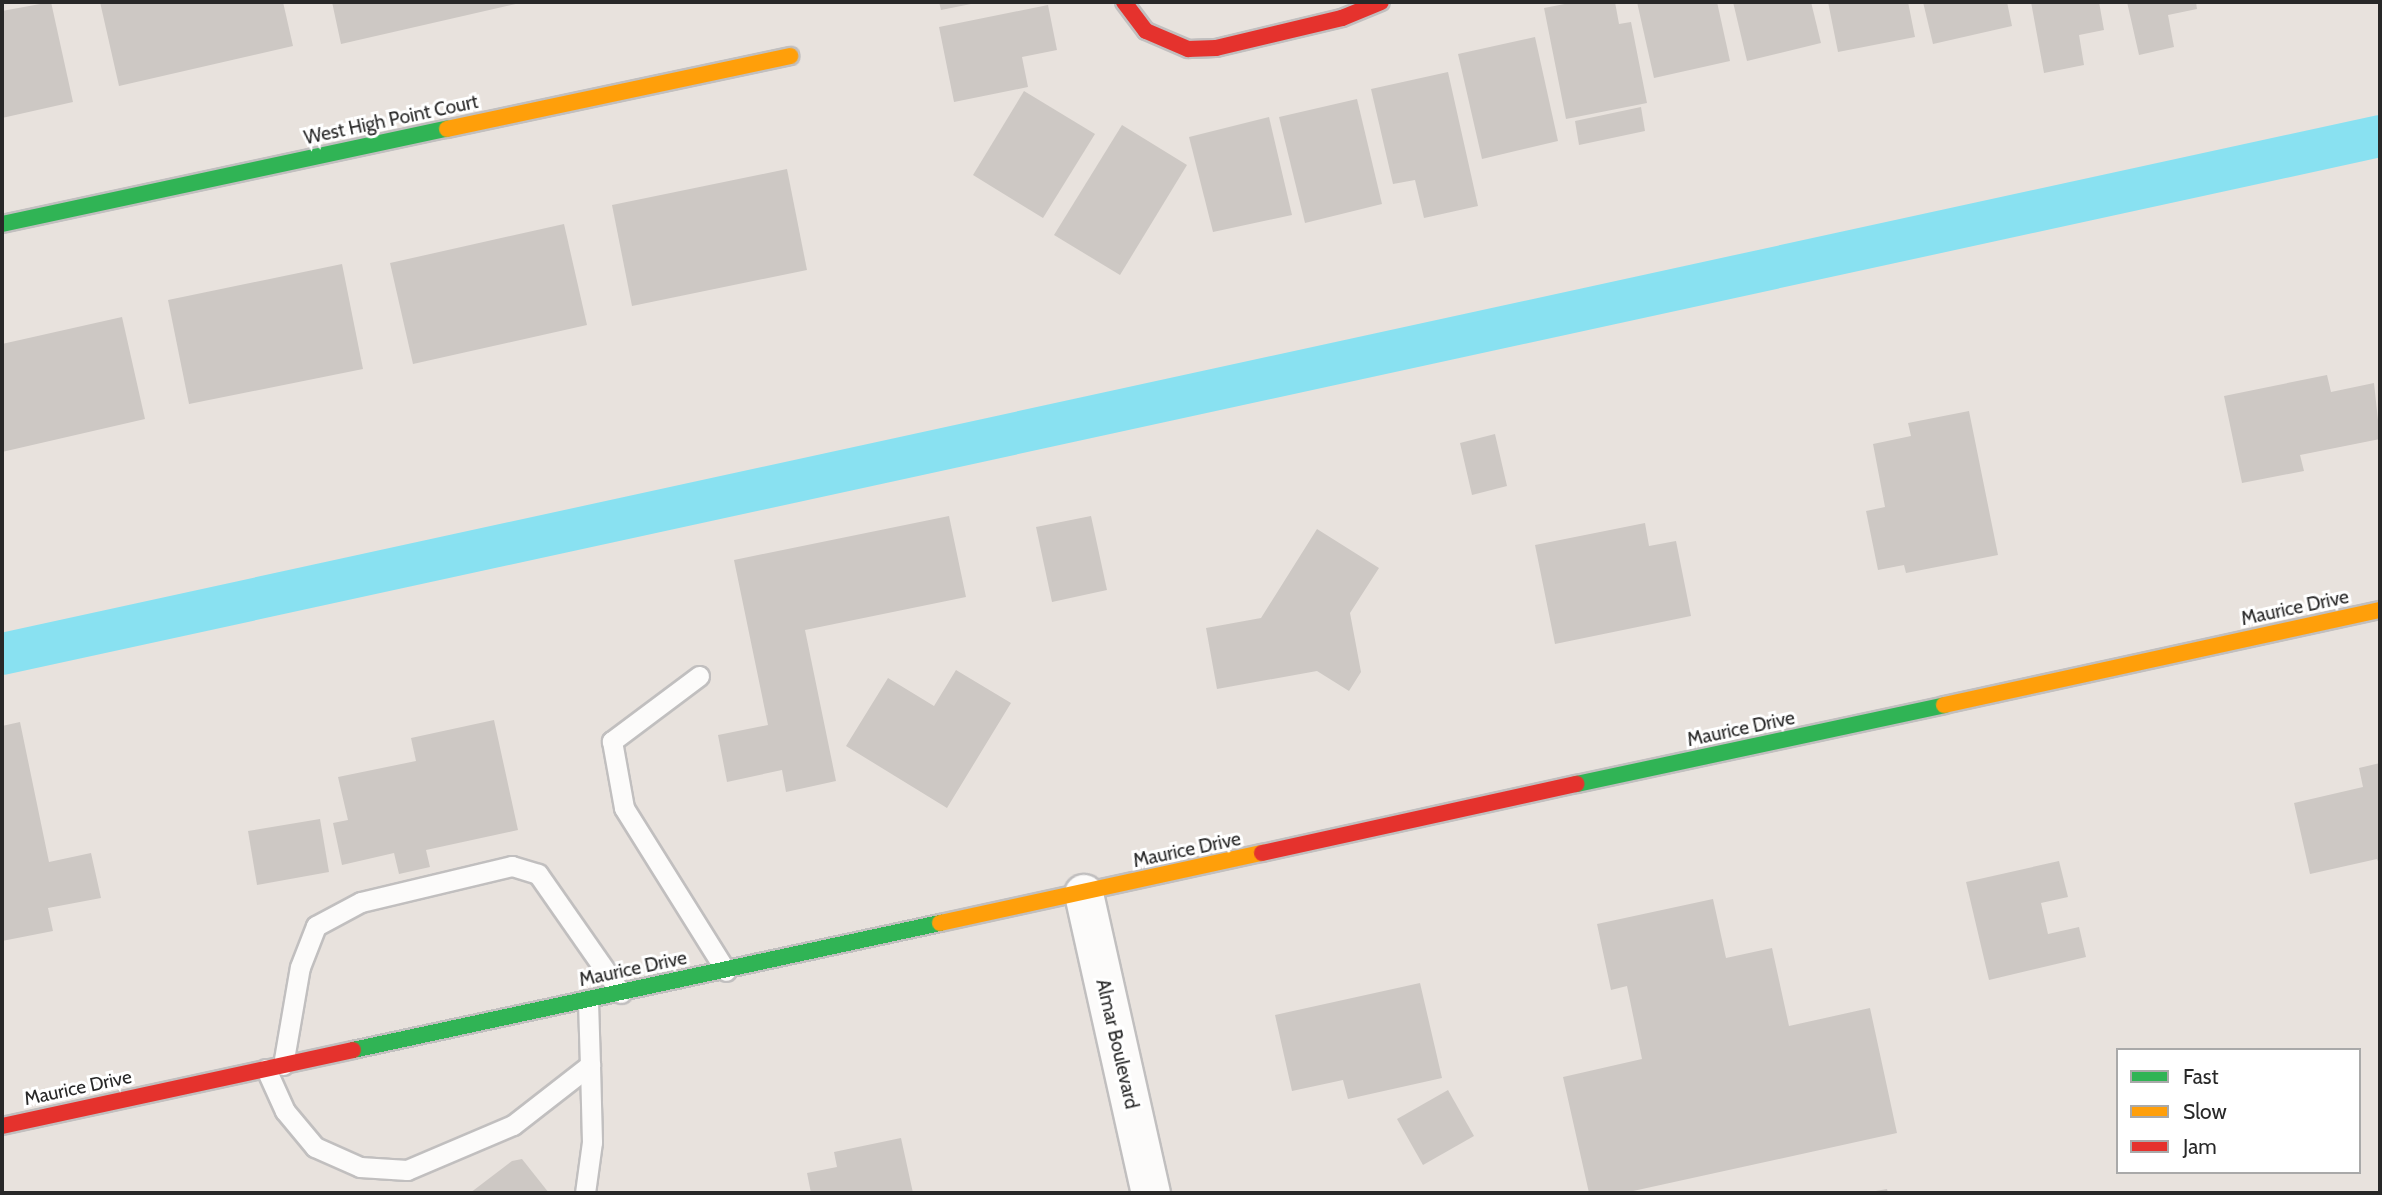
<!DOCTYPE html>
<style>
body{margin:0}
#map{position:relative;width:2382px;height:1195px;overflow:hidden;background:#e8e2dd;font-family:Cabin,sans-serif}
div>[style]{position:absolute}
.canal>*{height:42px;margin:-21px;padding:0 21px;transform-origin:21px;border-radius:21px;background:#89e1f1}
.building>*{inset:0;background:#cdc8c4}
.roads{filter:drop-shadow(2px 0 #c1bfbf) drop-shadow(-2px 0 #c1bfbf) drop-shadow(0 2px #c1bfbf) drop-shadow(0 -2px #c1bfbf)}
.lane>*{height:19px;margin:-9.5px;padding:0 9.5px;transform-origin:9.5px;border-radius:9.5px;background:#fcfbfa}
.street>*{height:38px;margin:-19px;padding:0 19px;transform-origin:19px;border-radius:19px;background:#fcfbfa}
.fast>*{height:16px;margin:-8px;padding:0 8px;transform-origin:8px;border-radius:8px;background:#30b455}
.slow>*{height:16px;margin:-8px;padding:0 8px;transform-origin:8px;border-radius:8px;background:#ff9f0a}
.jam>*{height:16px;margin:-8px;padding:0 8px;transform-origin:8px;border-radius:8px;background:#e5322d}
span{translate:-50% -50%;white-space:nowrap;text-align:center;line-height:1.15;-webkit-text-stroke:6px #fff;paint-order:stroke}
.street-label{font-size:19px;color:#282828}
.frame{position:absolute;inset:0;border:4px solid #282828;pointer-events:none}
.legend{position:absolute;left:2116px;top:1048px;width:245px;height:126px;box-sizing:border-box;background:#fff;border:2px solid #a9a9a9;margin:0;padding:9px 12px;list-style:none;font-size:21px;color:#282828}
.legend li{display:flex;align-items:center;gap:14px;height:35px}
.legend b{width:35px;border:2px solid #a9a9a9}
</style>
<div id="map">
<div class="canal">
<div style="left:2px;top:654px;width:2434px;rotate:-12.29deg"></div>
</div>
<div class="building">
<div style="clip-path:polygon(51px 2px,73px 102px,2px 118px,2px 11px)"></div>
<div style="clip-path:polygon(100px 2px,283px 2px,293px 46px,119px 86px)"></div>
<div style="clip-path:polygon(332px 2px,520px 2px,520px 3px,341px 44px)"></div>
<div style="clip-path:polygon(939px 2px,975px 2px,976px 3px,941px 10px)"></div>
<div style="clip-path:polygon(1575px 2px,1615px 2px,1619px 24px,1631px 22px,1647px 103px,1566px 119px,1544px 8px)"></div>
<div style="clip-path:polygon(1637px 2px,1717px 2px,1730px 61px,1654px 78px)"></div>
<div style="clip-path:polygon(1733px 2px,1811px 2px,1821px 43px,1747px 61px)"></div>
<div style="clip-path:polygon(1828px 2px,1908px 2px,1915px 37px,1838px 52px)"></div>
<div style="clip-path:polygon(1923px 2px,2007px 2px,2012px 26px,1933px 44px)"></div>
<div style="clip-path:polygon(2031px 2px,2099px 2px,2104px 30px,2079px 35px,2084px 65px,2044px 73px)"></div>
<div style="clip-path:polygon(2127px 2px,2196px 2px,2197px 9px,2168px 15px,2174px 47px,2139px 55px)"></div>
<div style="clip-path:polygon(1048px 5px,1057px 50px,1022px 57px,1028px 87px,954px 102px,939px 27px)"></div>
<div style="clip-path:polygon(1535px 37px,1558px 141px,1482px 159px,1458px 54px)"></div>
<div style="clip-path:polygon(1448px 72px,1478px 206px,1424px 218px,1415px 180px,1393px 184px,1371px 89px)"></div>
<div style="clip-path:polygon(1024px 91px,1095px 134px,1043px 218px,973px 175px)"></div>
<div style="clip-path:polygon(1357px 99px,1382px 204px,1305px 223px,1279px 117px)"></div>
<div style="clip-path:polygon(1641px 107px,1645px 131px,1579px 145px,1575px 121px)"></div>
<div style="clip-path:polygon(1269px 117px,1292px 215px,1213px 232px,1189px 137px)"></div>
<div style="clip-path:polygon(1122px 125px,1187px 165px,1120px 275px,1054px 235px)"></div>
<div style="clip-path:polygon(787px 169px,807px 270px,632px 306px,612px 205px)"></div>
<div style="clip-path:polygon(564px 224px,587px 325px,413px 364px,390px 263px)"></div>
<div style="clip-path:polygon(342px 264px,363px 369px,189px 404px,168px 300px)"></div>
<div style="clip-path:polygon(122px 317px,145px 419px,2px 452px,2px 344px)"></div>
<div style="clip-path:polygon(2327px 375px,2331px 392px,2374px 383px,2380px 439px,2300px 455px,2304px 471px,2242px 483px,2224px 396px)"></div>
<div style="clip-path:polygon(1969px 411px,1998px 555px,1906px 573px,1904px 565px,1878px 570px,1866px 511px,1885px 507px,1873px 444px,1911px 436px,1908px 423px)"></div>
<div style="clip-path:polygon(1495px 434px,1507px 486px,1472px 495px,1460px 443px)"></div>
<div style="clip-path:polygon(949px 516px,966px 597px,805px 630px,836px 781px,786px 792px,782px 770px,727px 782px,718px 735px,768px 725px,734px 560px)"></div>
<div style="clip-path:polygon(1091px 516px,1107px 590px,1052px 602px,1036px 527px)"></div>
<div style="clip-path:polygon(1645px 523px,1649px 546px,1676px 541px,1691px 616px,1555px 644px,1535px 545px)"></div>
<div style="clip-path:polygon(1317px 529px,1379px 568px,1350px 613px,1361px 672px,1349px 691px,1317px 671px,1217px 689px,1206px 628px,1261px 618px)"></div>
<div style="clip-path:polygon(956px 670px,1011px 703px,947px 808px,846px 746px,888px 678px,934px 706px)"></div>
<div style="clip-path:polygon(494px 720px,518px 830px,426px 850px,430px 867px,399px 874px,394px 853px,342px 865px,333px 823px,348px 820px,338px 777px,416px 761px,411px 738px)"></div>
<div style="clip-path:polygon(20px 722px,49px 862px,91px 853px,101px 898px,48px 908px,53px 931px,2px 941px,2px 726px)"></div>
<div style="clip-path:polygon(2380px 763px,2380px 866px,2377px 859px,2310px 874px,2294px 803px,2363px 787px,2359px 768px)"></div>
<div style="clip-path:polygon(320px 819px,329px 872px,257px 885px,248px 831px)"></div>
<div style="clip-path:polygon(2059px 861px,2068px 897px,2041px 903px,2048px 934px,2079px 927px,2086px 957px,1989px 980px,1966px 882px)"></div>
<div style="clip-path:polygon(1713px 899px,1726px 958px,1772px 948px,1789px 1026px,1870px 1008px,1897px 1133px,1624px 1193px,1589px 1193px,1563px 1077px,1642px 1059px,1627px 986px,1611px 990px,1597px 924px)"></div>
<div style="clip-path:polygon(1420px 983px,1442px 1078px,1348px 1099px,1343px 1080px,1292px 1091px,1275px 1015px)"></div>
<div style="clip-path:polygon(1448px 1090px,1474px 1136px,1423px 1165px,1397px 1119px)"></div>
<div style="clip-path:polygon(901px 1138px,913px 1193px,811px 1193px,807px 1173px,837px 1167px,834px 1152px)"></div>
<div style="clip-path:polygon(522px 1159px,549px 1193px,470px 1193px,512px 1161px)"></div>
<div style="clip-path:polygon(1887px 1189px,1888px 1193px,1870px 1193px,1870px 1192px)"></div>
</div>
<div class="roads">
<div class="lane">
<div style="left:699px;top:676px;width:109px;rotate:143.2deg"></div>
<div style="left:612px;top:741px;width:68px;rotate:79.8deg"></div>
<div style="left:624px;top:808px;width:192px;rotate:58deg"></div>
<div style="left:283px;top:1065px;width:99px;rotate:-80.2deg"></div>
<div style="left:300px;top:967px;width:44px;rotate:-68.7deg"></div>
<div style="left:316px;top:926px;width:51px;rotate:-28.1deg"></div>
<div style="left:361px;top:902px;width:155px;rotate:-13.4deg"></div>
<div style="left:512px;top:866px;width:27px;rotate:17deg"></div>
<div style="left:538px;top:874px;width:145px;rotate:55.1deg"></div>
<div style="left:266px;top:1069px;width:46px;rotate:65.7deg"></div>
<div style="left:285px;top:1111px;width:47px;rotate:50.2deg"></div>
<div style="left:315px;top:1147px;width:49px;rotate:24deg"></div>
<div style="left:360px;top:1167px;width:47px;rotate:3.7deg"></div>
<div style="left:407px;top:1170px;width:115px;rotate:-23deg"></div>
<div style="left:513px;top:1125px;width:98px;rotate:-37.9deg"></div>
<div style="left:590px;top:1065px;width:65px;rotate:-91.8deg"></div>
<div style="left:585px;top:1193px;width:51px;rotate:-82.2deg"></div>
<div style="left:592px;top:1142px;width:77px;rotate:-91.5deg"></div>
</div>
<div class="street">
<div style="left:1084px;top:894px;width:306px;rotate:77.4deg"></div>
</div>
<div class="fast">
<div style="left:2px;top:224px;width:455px;rotate:-12.1deg"></div>
<div style="left:1577px;top:784px;width:375px;rotate:-12.1deg"></div>
<div style="left:353px;top:1050px;width:601px;rotate:-12.21deg"></div>
</div>
<div class="slow">
<div style="left:447px;top:129px;width:351px;rotate:-12deg"></div>
<div style="left:1944px;top:705px;width:446px;rotate:-12.3deg"></div>
<div style="left:940px;top:923px;width:330px;rotate:-12.3deg"></div>
</div>
<div class="jam">
<div style="left:1124px;top:2px;width:36px;rotate:53deg"></div>
<div style="left:1146px;top:31px;width:46px;rotate:23.2deg"></div>
<div style="left:1188px;top:49px;width:28px;rotate:-2deg"></div>
<div style="left:1216px;top:48px;width:130px;rotate:-13.4deg"></div>
<div style="left:1342px;top:18px;width:42px;rotate:-22.3deg"></div>
<div style="left:1262px;top:853px;width:322px;rotate:-12.4deg"></div>
<div style="left:2px;top:1126px;width:359px;rotate:-12.2deg"></div>
</div>
</div>
<div class="street-label">
<span style="left:391px;top:120px;rotate:-12deg">West High Point Court</span>
<span style="left:2295px;top:608px;rotate:-12deg">Maurice Drive</span>
<span style="left:1741px;top:729px;rotate:-12deg">Maurice Drive</span>
<span style="left:1187px;top:850px;rotate:-12deg">Maurice Drive</span>
<span style="left:633px;top:969px;rotate:-12deg">Maurice Drive</span>
<span style="left:1117px;top:1044px;rotate:77deg">Almar Boulevard</span>
<span style="left:78px;top:1088px;rotate:-12deg">Maurice Drive</span>
</div>
<div class="frame"></div>
<ul class="legend">
<li><b style="height:9px;background:#30b455"></b>Fast</li>
<li><b style="height:9px;background:#ff9f0a"></b>Slow</li>
<li><b style="height:9px;background:#e5322d"></b>Jam</li>
</ul>
</div>
